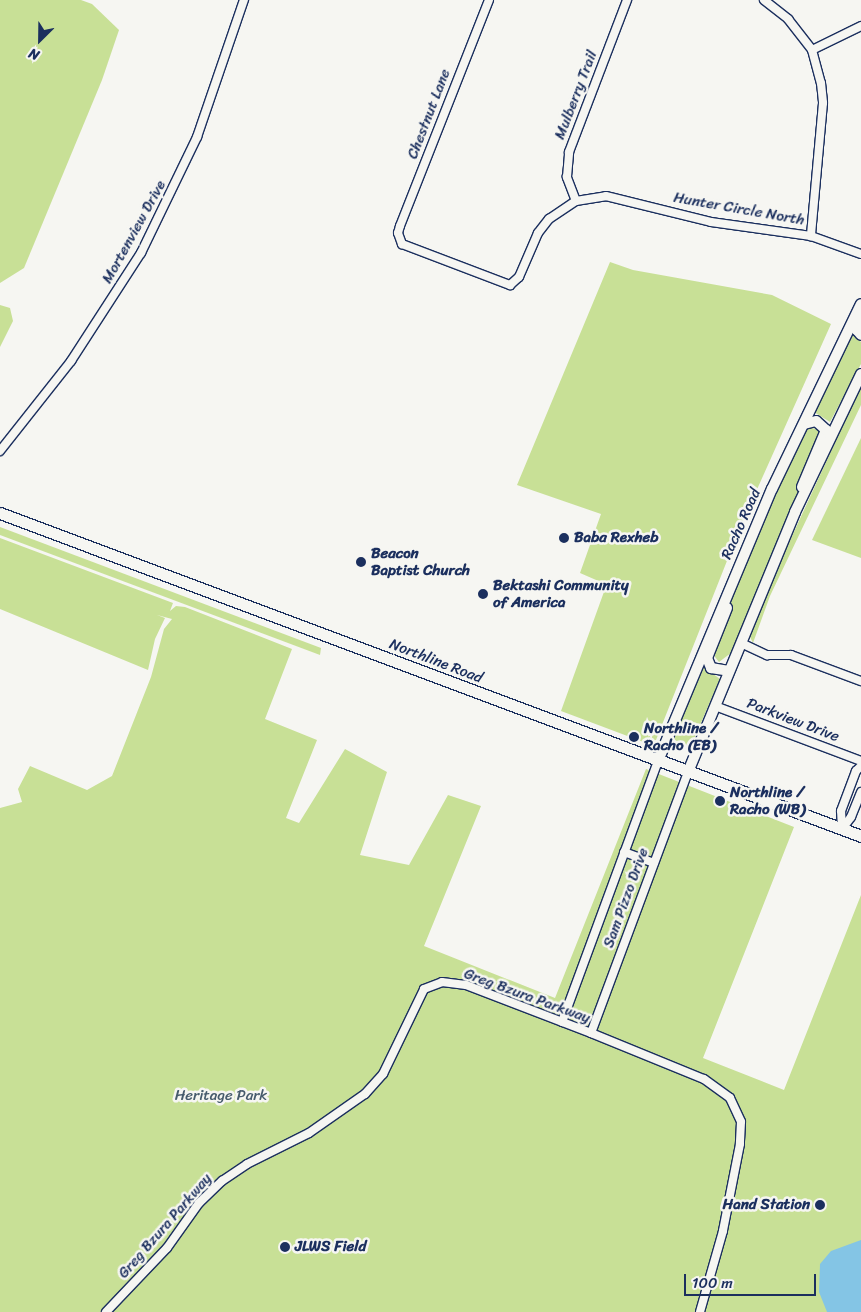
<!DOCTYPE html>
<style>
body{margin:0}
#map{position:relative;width:861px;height:1312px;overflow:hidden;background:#f6f6f2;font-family:Sriracha,sans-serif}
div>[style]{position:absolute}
.green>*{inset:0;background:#c8e096}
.water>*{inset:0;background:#84c5e5}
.roads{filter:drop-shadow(1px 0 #1b2f5e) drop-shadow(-1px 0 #1b2f5e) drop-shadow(0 1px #1b2f5e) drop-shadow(0 -1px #1b2f5e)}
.minor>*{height:8px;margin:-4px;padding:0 4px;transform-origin:4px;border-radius:4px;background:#f6f6f2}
.tertiary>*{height:10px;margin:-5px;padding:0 5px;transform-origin:5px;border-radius:5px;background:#f6f6f2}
.secondary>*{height:11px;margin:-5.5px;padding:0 5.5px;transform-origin:5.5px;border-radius:5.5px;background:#f6f6f2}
.dots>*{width:14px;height:14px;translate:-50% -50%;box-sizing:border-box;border:2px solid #f6f6f2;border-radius:50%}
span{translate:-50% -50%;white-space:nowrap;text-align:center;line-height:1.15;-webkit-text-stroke:5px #f6f6f2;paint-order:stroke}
.street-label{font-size:15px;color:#1b2f5e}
.poi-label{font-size:15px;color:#1b2f5e;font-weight:700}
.left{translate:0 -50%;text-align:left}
.right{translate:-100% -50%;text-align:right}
.park-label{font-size:15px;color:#465b6c}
.north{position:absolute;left:15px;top:15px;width:50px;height:50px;-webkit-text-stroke:4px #f6f6f2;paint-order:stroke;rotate:203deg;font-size:14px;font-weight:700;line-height:20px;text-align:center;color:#1b2f5e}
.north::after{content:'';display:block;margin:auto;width:18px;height:22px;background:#1b2f5e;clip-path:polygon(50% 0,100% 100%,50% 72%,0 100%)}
.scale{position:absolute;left:684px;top:1274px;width:132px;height:22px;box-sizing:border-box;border:2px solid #1b2f5e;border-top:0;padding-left:6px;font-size:15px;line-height:18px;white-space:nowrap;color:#1b2f5e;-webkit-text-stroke:4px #f6f6f2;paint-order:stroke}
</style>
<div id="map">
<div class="green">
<div style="clip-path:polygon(0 0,81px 0,92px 4px,119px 30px,102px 80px,24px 268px,0 283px)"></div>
<div style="clip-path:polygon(610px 262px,633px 270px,772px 295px,831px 324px,742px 523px,656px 740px,646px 743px,561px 711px,605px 589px,603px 583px,580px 573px,601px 514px,517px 485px)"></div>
<div style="clip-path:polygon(0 305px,10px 308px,13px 321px,0 347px)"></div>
<div style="clip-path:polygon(853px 334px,861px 342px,861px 364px,830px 422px,814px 412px)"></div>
<div style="clip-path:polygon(861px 386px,861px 405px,770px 596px,753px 643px,749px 635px,776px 571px)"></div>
<div style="clip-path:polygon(810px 427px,818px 430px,819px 437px,789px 516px,731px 653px,719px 662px,715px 657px,714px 648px,744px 566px,803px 434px)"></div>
<div style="clip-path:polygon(861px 438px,861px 558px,812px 540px)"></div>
<div style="clip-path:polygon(0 527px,321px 648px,320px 655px,0 535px)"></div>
<div style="clip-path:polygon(0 538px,173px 603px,170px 611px,176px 606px,185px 607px,292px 649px,265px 719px,317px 740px,286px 818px,299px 823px,345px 749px,387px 772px,360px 855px,409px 865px,448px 795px,481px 806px,424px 946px,555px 998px,646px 769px,794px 827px,703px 1058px,784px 1090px,861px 895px,861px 1312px,0 1312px,0 808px,22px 802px,18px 789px,30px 766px,87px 790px,112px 776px,151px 677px,164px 629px,172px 619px,157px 615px,165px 618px,155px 639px,148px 670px,0 609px)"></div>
<div style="clip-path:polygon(704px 667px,720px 679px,690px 748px,673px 739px)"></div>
</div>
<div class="water">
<div style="clip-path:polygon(861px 1240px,861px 1312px,827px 1312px,819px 1292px,820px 1264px,831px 1251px)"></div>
</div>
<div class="roads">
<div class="minor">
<div style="left:489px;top:0;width:243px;rotate:111.5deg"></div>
<div style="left:400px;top:226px;width:7px;rotate:106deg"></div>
<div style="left:398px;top:233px;width:12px;rotate:70deg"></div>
<div style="left:402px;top:244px;width:116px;rotate:20.8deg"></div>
<div style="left:510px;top:285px;width:12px;rotate:-42deg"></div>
<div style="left:519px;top:277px;width:48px;rotate:-66.6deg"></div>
<div style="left:538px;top:233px;width:18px;rotate:-52deg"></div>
<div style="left:549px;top:219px;width:32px;rotate:-34deg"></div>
<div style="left:576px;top:201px;width:30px;rotate:-9deg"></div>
<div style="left:606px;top:196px;width:108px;rotate:13.9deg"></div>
<div style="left:711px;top:222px;width:101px;rotate:8deg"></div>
<div style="left:811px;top:236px;width:53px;rotate:19.8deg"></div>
<div style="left:764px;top:0;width:31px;rotate:38deg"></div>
<div style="left:788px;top:19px;width:39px;rotate:52deg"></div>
<div style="left:812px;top:50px;width:34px;rotate:75deg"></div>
<div style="left:821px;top:83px;width:20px;rotate:84deg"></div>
<div style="left:823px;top:103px;width:134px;rotate:95.2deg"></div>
<div style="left:812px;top:50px;width:55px;rotate:-26.1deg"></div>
<div style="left:576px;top:201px;width:26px;rotate:-111deg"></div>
<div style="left:567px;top:177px;width:25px;rotate:-85deg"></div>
<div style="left:569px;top:152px;width:163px;rotate:-69.1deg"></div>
<div style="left:0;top:451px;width:115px;rotate:-51.7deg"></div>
<div style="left:71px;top:361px;width:129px;rotate:-57.1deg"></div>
<div style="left:141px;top:253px;width:129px;rotate:-64.2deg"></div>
<div style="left:197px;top:137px;width:145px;rotate:-71.1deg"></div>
<div style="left:741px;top:643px;width:29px;rotate:25deg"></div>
<div style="left:767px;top:655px;width:24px"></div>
<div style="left:791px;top:655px;width:75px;rotate:20.4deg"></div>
<div style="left:715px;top:706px;width:156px;rotate:20.6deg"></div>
<div style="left:842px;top:829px;width:18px;rotate:-93deg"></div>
<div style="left:841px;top:811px;width:43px;rotate:-69.4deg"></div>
<div style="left:856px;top:771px;width:7px;rotate:-45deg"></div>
<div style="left:842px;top:829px;width:15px;rotate:-53deg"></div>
<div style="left:851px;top:817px;width:27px;rotate:-68deg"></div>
<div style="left:624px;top:852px;width:32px;rotate:20deg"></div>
<div style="left:562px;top:1022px;width:278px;rotate:-69.8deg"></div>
<div style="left:591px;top:1033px;width:278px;rotate:-69.6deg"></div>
<div style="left:106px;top:1312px;width:88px;rotate:-46.4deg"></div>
<div style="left:167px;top:1248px;width:55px;rotate:-54.6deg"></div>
<div style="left:199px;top:1203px;width:32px;rotate:-44deg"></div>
<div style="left:222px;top:1181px;width:30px;rotate:-34deg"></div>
<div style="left:247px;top:1164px;width:69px;rotate:-26.6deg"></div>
<div style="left:309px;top:1133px;width:68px;rotate:-34.9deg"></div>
<div style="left:365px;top:1094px;width:27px;rotate:-48deg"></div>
<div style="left:383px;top:1074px;width:94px;rotate:-64.2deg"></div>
<div style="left:424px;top:989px;width:19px;rotate:-21deg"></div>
<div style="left:442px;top:982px;width:24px;rotate:7deg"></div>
<div style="left:466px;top:985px;width:134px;rotate:21deg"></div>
<div style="left:591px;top:1033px;width:122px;rotate:22.2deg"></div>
<div style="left:704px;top:1079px;width:32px;rotate:36deg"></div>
<div style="left:730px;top:1098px;width:26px;rotate:65deg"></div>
<div style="left:741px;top:1122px;width:22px;rotate:93deg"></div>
<div style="left:740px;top:1144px;width:89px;rotate:101.1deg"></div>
<div style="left:723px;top:1231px;width:84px;rotate:105.9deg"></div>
</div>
<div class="tertiary">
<div style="left:861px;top:319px;width:12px;rotate:110deg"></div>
<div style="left:857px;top:330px;width:6px;rotate:51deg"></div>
<div style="left:802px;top:487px;width:62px;rotate:-67.2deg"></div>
<div style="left:826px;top:430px;width:13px;rotate:-138deg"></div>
<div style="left:816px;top:421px;width:12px;rotate:166deg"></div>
<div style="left:727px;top:608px;width:54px;rotate:111.8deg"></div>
<div style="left:707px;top:658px;width:11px;rotate:68deg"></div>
<div style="left:711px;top:668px;width:18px;rotate:9deg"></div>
<div style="left:658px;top:761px;width:295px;rotate:-67.3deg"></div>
<div style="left:772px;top:489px;width:205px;rotate:-64.3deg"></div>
<div style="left:688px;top:772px;width:281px;rotate:-67.6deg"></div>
<div style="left:795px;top:512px;width:153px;rotate:-64.4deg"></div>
</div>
<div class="secondary">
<div style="left:0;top:513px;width:920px;rotate:20.56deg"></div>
</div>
</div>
<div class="dots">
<div style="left:564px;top:538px;background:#1b2f5e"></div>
<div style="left:361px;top:562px;background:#1b2f5e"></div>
<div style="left:483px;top:594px;background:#1b2f5e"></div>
<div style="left:634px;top:737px;background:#1b2f5e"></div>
<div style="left:720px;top:801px;background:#1b2f5e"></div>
<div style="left:820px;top:1205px;background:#1b2f5e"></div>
<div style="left:285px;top:1247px;background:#1b2f5e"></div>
</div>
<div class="street-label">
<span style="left:576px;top:95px;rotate:-69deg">Mulberry Trail</span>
<span style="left:429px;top:114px;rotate:-69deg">Chestnut Lane</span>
<span style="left:739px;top:209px;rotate:10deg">Hunter Circle North</span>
<span style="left:134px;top:232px;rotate:-61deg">Mortenview Drive</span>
<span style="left:741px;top:524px;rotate:-66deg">Racho Road</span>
<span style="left:436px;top:661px;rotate:21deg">Northline Road</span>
<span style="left:793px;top:720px;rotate:21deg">Parkview Drive</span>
<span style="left:626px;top:898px;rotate:-70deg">Sam Pizzo Drive</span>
<span style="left:527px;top:996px;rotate:20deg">Greg Bzura Parkway</span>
<span style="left:165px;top:1226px;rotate:-49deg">Greg Bzura Parkway</span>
</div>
<div class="poi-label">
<span class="left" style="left:574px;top:538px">Baba Rexheb</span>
<span class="left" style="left:371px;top:562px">Beacon<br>Baptist Church</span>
<span class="left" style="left:493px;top:594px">Bektashi Community<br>of America</span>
<span class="left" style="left:644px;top:737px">Northline /<br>Racho (EB)</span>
<span class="left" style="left:730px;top:801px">Northline /<br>Racho (WB)</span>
<span class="right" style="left:810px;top:1205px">Hand Station</span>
<span class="left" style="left:295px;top:1247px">JLWS Field</span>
</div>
<div class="park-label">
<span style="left:221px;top:1096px">Heritage Park</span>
</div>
<div class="north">N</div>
<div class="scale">100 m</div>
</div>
